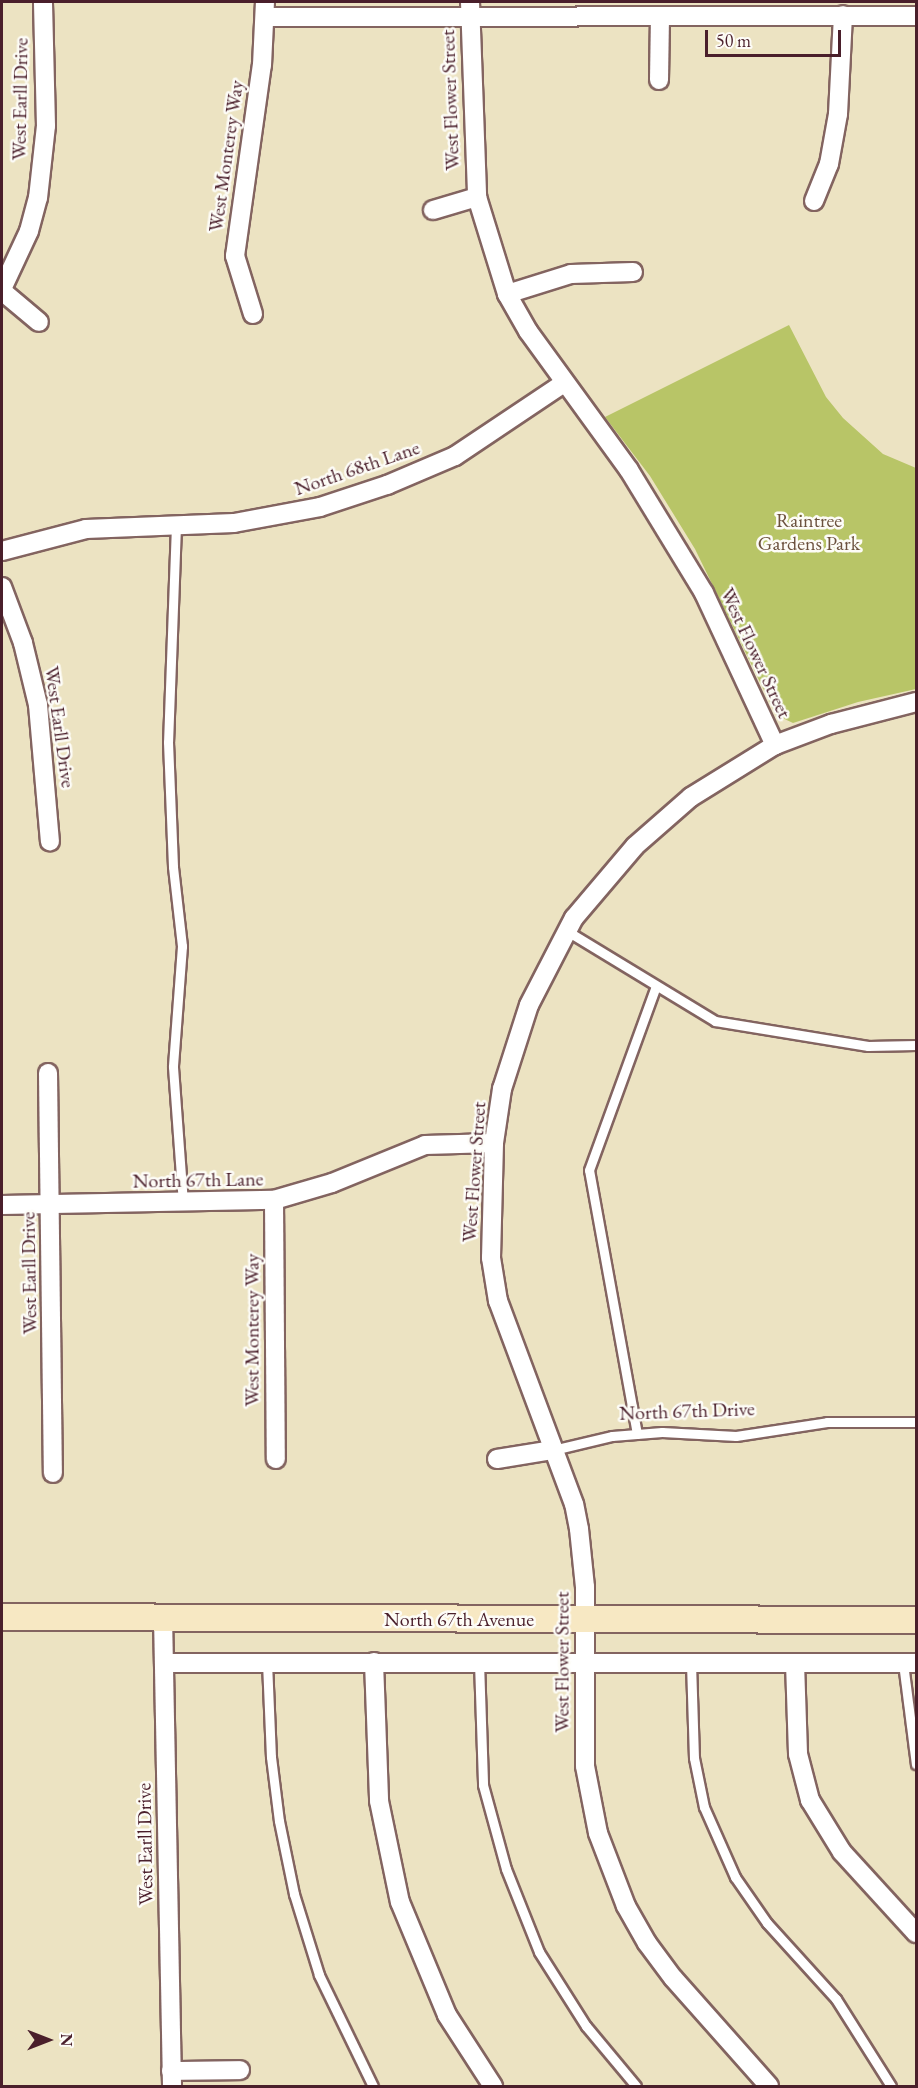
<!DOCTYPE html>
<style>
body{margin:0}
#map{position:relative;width:918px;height:2088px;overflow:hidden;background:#ece3c2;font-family:"EB Garamond",serif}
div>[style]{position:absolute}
.green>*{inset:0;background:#b8c567}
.roads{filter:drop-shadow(2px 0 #836460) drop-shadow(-2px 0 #836460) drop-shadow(0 2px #836460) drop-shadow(0 -2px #836460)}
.service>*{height:9px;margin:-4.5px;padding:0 4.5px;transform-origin:4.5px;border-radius:4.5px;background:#fff}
.minor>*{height:18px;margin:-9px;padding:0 9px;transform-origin:9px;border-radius:9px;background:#fff}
.secondary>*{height:26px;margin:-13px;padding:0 13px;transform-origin:13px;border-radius:13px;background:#f7e8c3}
span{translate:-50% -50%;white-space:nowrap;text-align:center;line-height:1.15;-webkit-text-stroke:5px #fdfcf7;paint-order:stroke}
.street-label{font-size:20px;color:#4a1f2b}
.park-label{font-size:20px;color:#6b513d}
.frame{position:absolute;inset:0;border:3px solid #4a1f2b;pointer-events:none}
.north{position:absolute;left:18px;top:2010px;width:60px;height:60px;-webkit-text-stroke:4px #fdfcf7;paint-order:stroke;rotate:90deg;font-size:16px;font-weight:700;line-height:24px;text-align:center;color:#4a1f2b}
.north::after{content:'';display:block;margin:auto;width:21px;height:27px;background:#4a1f2b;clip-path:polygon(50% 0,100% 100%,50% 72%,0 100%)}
.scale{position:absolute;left:705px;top:30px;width:136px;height:27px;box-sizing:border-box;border:3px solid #4a1f2b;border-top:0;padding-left:8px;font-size:18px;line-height:21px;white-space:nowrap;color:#4a1f2b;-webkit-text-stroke:4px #fdfcf7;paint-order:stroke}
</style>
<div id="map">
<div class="green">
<div style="clip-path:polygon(789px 325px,826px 397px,843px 418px,883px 454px,916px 468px,916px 689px,858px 702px,793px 723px,776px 715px,695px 549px,650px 476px,605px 417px)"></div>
</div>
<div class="roads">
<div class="service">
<div style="left:176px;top:525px;width:217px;rotate:92.1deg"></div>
<div style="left:168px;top:742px;width:125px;rotate:87.7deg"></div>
<div style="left:173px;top:867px;width:80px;rotate:83.5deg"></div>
<div style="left:182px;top:946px;width:121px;rotate:94.3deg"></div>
<div style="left:173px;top:1067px;width:137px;rotate:85.8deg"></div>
<div style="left:567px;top:931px;width:173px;rotate:31.3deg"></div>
<div style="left:715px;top:1021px;width:155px;rotate:9.3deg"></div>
<div style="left:868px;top:1046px;width:48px;rotate:-1.2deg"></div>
<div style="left:637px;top:1434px;width:268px;rotate:-100.3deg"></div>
<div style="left:589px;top:1170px;width:196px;rotate:-70deg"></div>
<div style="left:553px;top:1450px;width:61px;rotate:-13.3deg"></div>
<div style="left:612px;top:1436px;width:50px;rotate:-4.6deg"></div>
<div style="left:662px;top:1432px;width:74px;rotate:3.1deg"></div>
<div style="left:736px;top:1436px;width:92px;rotate:-8.7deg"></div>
<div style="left:827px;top:1422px;width:89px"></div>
<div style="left:267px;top:1662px;width:95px;rotate:87.6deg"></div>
<div style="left:271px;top:1757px;width:64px;rotate:82.9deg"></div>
<div style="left:279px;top:1821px;width:75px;rotate:78.4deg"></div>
<div style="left:294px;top:1894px;width:85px;rotate:72.8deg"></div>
<div style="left:319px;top:1975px;width:123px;rotate:64.1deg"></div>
<div style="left:479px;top:1662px;width:123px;rotate:88.1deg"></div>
<div style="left:483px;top:1785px;width:87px;rotate:74.7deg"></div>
<div style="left:506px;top:1869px;width:89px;rotate:68.3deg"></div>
<div style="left:539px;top:1952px;width:88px;rotate:57.6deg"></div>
<div style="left:586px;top:2026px;width:78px;rotate:50.2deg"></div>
<div style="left:691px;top:1663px;width:95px;rotate:88.2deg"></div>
<div style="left:694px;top:1758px;width:50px;rotate:78.5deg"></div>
<div style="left:704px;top:1807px;width:77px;rotate:66.1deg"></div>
<div style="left:735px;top:1877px;width:56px;rotate:55.2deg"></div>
<div style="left:767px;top:1923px;width:103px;rotate:47.8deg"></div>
<div style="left:836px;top:1999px;width:103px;rotate:57.7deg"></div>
<div style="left:903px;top:1663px;width:102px;rotate:82.7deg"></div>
</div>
<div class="minor">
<div style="left:470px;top:2px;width:195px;rotate:87.9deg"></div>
<div style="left:477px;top:197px;width:102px;rotate:72.8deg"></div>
<div style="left:507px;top:294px;width:43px;rotate:60.4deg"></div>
<div style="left:528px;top:331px;width:172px;rotate:54deg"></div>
<div style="left:629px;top:470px;width:144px;rotate:58.6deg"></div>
<div style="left:704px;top:593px;width:168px;rotate:65deg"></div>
<div style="left:265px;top:17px;width:651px;rotate:-0.09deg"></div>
<div style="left:659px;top:80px;width:62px;rotate:-89.1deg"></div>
<div style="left:814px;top:201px;width:40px;rotate:-68deg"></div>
<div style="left:829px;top:164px;width:51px;rotate:-79.8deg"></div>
<div style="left:838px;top:114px;width:99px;rotate:-87.1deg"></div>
<div style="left:433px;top:210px;width:46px;rotate:-16.5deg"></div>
<div style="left:2px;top:289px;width:64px;rotate:-65deg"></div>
<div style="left:29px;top:231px;width:34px;rotate:-75deg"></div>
<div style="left:38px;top:198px;width:72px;rotate:-83.7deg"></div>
<div style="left:46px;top:126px;width:124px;rotate:-91.4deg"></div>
<div style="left:2px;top:291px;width:48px;rotate:40deg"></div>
<div style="left:507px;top:294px;width:67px;rotate:-17.4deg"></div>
<div style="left:571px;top:274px;width:62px;rotate:-1.8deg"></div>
<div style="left:253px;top:314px;width:61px;rotate:-107.2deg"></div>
<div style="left:235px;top:256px;width:193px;rotate:-82deg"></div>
<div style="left:262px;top:65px;width:63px;rotate:-87.3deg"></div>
<div style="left:2px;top:551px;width:87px;rotate:-14.7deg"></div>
<div style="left:86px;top:529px;width:148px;rotate:-2.3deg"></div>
<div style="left:234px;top:523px;width:87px;rotate:-10.5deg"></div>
<div style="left:320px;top:507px;width:71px;rotate:-18.2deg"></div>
<div style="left:387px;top:485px;width:74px;rotate:-23.1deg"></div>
<div style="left:455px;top:456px;width:131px;rotate:-33.8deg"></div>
<div style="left:2px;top:587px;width:60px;rotate:69.4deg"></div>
<div style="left:23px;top:643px;width:64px;rotate:76.4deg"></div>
<div style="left:38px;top:705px;width:137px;rotate:85deg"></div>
<div style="left:48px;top:1073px;width:400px;rotate:89.3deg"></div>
<div style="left:274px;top:1200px;width:259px;rotate:89.6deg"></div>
<div style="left:2px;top:1205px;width:272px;rotate:-1.1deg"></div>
<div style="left:274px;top:1200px;width:60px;rotate:-16.3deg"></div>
<div style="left:332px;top:1183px;width:100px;rotate:-22.2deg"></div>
<div style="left:425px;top:1145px;width:69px;rotate:-1.7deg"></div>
<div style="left:497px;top:1459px;width:57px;rotate:-9.1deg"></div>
<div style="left:163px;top:1616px;width:470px;rotate:88.9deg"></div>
<div style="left:374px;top:1662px;width:139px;rotate:87.9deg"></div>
<div style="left:379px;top:1801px;width:103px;rotate:78.3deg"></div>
<div style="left:400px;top:1902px;width:122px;rotate:67.4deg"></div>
<div style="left:447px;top:2015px;width:85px;rotate:57.1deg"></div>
<div style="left:164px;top:1663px;width:752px"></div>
<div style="left:795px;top:1663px;width:91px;rotate:88.1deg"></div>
<div style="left:798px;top:1754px;width:48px;rotate:75.4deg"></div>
<div style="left:810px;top:1800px;width:61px;rotate:58.4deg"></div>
<div style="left:842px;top:1852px;width:110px;rotate:47.6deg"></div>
<div style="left:171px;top:2071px;width:69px;rotate:-0.8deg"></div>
<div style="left:769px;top:2086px;width:144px;rotate:-131.6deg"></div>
<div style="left:673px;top:1978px;width:44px;rotate:-126.6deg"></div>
<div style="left:647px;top:1943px;width:43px;rotate:-119.6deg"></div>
<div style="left:626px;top:1906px;width:78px;rotate:-111deg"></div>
<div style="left:598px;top:1833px;width:68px;rotate:-101deg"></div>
<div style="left:585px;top:1766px;width:179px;rotate:-90deg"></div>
<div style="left:585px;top:1587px;width:58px;rotate:-95.9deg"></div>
<div style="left:579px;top:1529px;width:25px;rotate:-101deg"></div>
<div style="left:574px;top:1504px;width:217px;rotate:-110.5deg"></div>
<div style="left:498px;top:1301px;width:44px;rotate:-99.2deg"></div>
<div style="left:491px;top:1258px;width:115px;rotate:-88.5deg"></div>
<div style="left:494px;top:1143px;width:55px;rotate:-81.6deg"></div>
<div style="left:502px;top:1089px;width:88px;rotate:-72.2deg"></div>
<div style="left:529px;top:1005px;width:98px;rotate:-62.7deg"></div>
<div style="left:574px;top:918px;width:94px;rotate:-49.7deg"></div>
<div style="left:635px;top:846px;width:74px;rotate:-41.2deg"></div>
<div style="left:691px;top:797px;width:99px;rotate:-31.8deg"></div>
<div style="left:775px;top:745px;width:60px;rotate:-20.6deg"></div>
<div style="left:831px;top:724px;width:88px;rotate:-14.5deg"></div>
</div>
<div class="secondary">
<div style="left:2px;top:1617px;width:914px;rotate:0.19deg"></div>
</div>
</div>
<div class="street-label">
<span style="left:20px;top:99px;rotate:-89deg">West Earll Drive</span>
<span style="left:450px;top:100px;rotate:-92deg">West Flower Street</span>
<span style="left:226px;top:156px;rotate:-82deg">West Monterey Way</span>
<span style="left:357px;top:468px;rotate:-19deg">North 68th Lane</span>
<span style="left:756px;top:653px;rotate:65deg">West Flower Street</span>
<span style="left:60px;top:727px;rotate:82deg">West Earll Drive</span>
<span style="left:474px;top:1172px;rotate:-86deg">West Flower Street</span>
<span style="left:198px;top:1180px;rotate:-1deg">North 67th Lane</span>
<span style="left:29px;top:1273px;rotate:-91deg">West Earll Drive</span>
<span style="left:252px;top:1330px;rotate:-90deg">West Monterey Way</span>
<span style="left:687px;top:1411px;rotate:-2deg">North 67th Drive</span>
<span style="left:459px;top:1619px">North 67th Avenue</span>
<span style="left:562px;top:1662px;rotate:-90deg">West Flower Street</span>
<span style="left:145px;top:1844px;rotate:-91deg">West Earll Drive</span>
</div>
<div class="park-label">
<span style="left:809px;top:532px">Raintree<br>Gardens Park</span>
</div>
<div class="frame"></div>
<div class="north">N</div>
<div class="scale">50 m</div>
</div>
